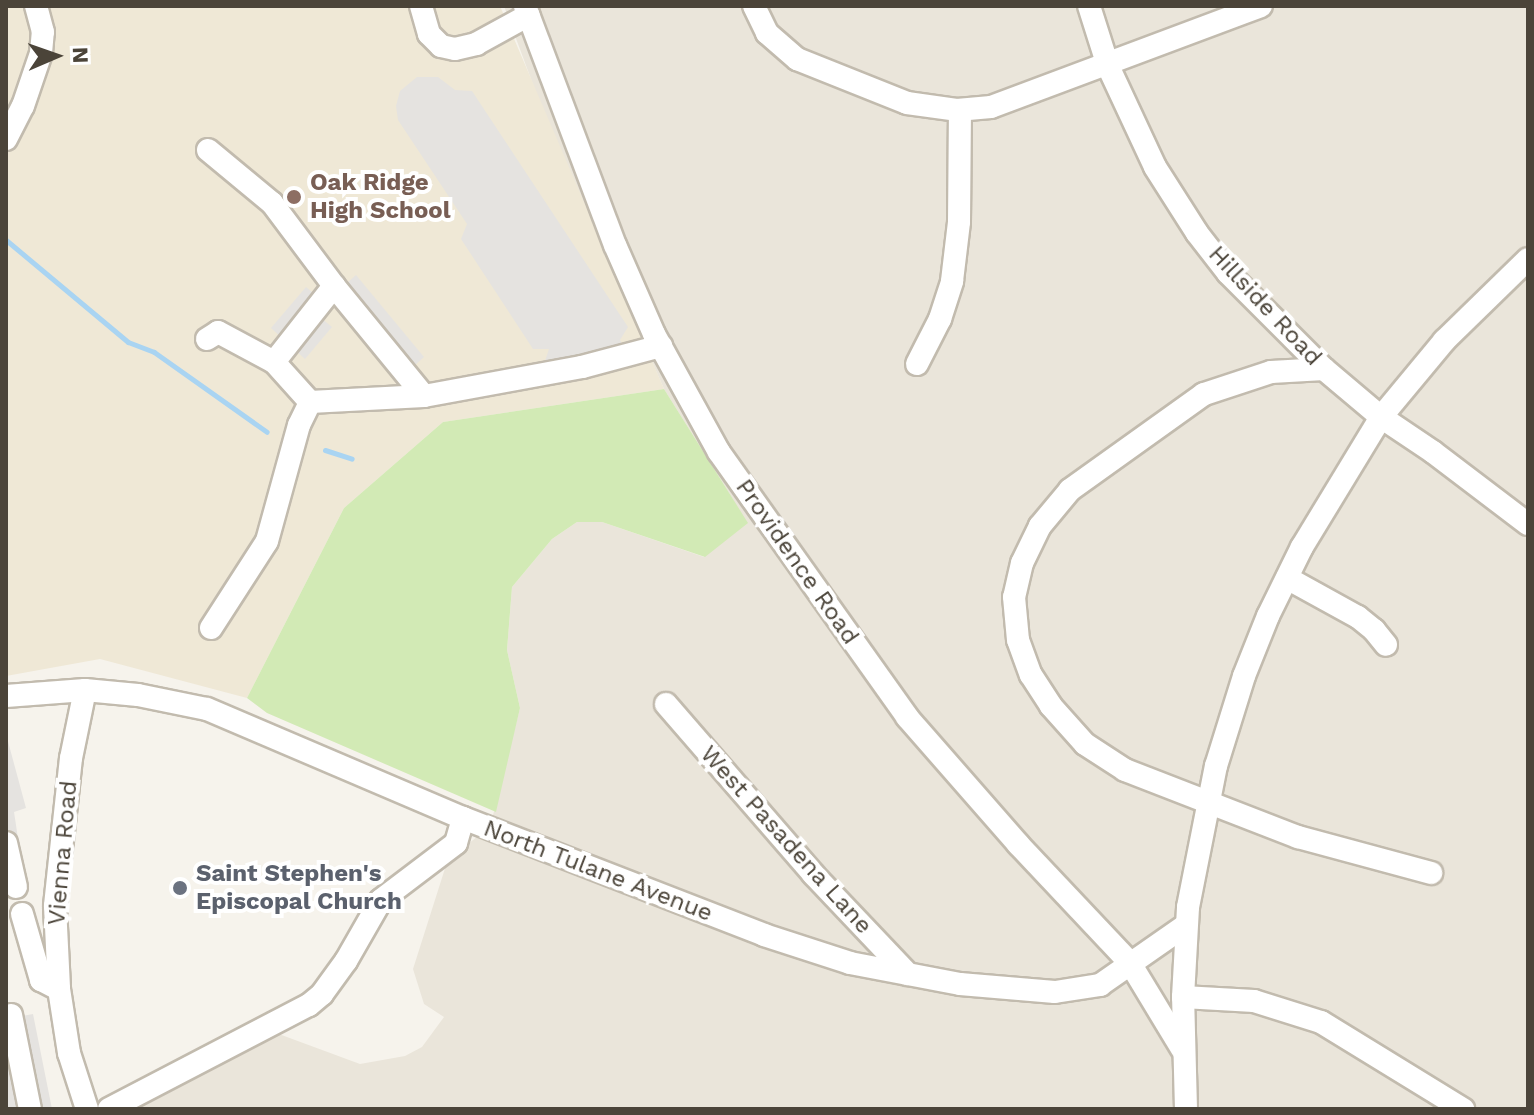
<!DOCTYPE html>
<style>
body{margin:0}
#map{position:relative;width:1534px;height:1115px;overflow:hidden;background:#f6f3ec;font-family:"Work Sans",sans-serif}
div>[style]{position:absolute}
.residential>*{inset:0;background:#eae5da}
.education>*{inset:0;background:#efe8d6}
.green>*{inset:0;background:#d2eab5}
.parking>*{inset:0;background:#e5e3e0}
.stream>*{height:5px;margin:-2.5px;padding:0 2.5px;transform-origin:2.5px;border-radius:2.5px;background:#a9d4f2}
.roads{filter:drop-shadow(2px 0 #c2bbae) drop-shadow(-2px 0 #c2bbae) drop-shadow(0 2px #c2bbae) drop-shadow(0 -2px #c2bbae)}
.minor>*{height:22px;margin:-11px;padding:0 11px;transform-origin:11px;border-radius:11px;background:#fff}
.dots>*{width:22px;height:22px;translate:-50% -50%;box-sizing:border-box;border:4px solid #fff;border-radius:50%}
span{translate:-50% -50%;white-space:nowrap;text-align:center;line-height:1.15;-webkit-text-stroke:8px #fff;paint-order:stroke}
.education-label{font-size:24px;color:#785e54;font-weight:700}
.left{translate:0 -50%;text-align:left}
.street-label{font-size:24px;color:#4b4439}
.worship-label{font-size:24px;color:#5b616d;font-weight:700}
.frame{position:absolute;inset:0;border:8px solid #4b4439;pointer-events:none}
.north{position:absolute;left:16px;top:16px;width:80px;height:80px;-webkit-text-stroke:6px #fff;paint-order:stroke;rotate:88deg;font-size:22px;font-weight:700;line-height:32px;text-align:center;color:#4b4439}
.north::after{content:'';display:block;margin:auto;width:28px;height:36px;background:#4b4439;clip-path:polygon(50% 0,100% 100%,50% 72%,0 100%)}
</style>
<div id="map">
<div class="residential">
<div style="clip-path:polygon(504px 6px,1528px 6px,1528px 1109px,125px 1109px,268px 1030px,360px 1064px,405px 1056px,422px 1047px,444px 1017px,424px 1004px,413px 969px,448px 859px,477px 837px,487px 839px,520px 708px,507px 650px,512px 587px,552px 539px,577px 522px,602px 522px,704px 557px,734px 501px,664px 389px,545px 117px)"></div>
</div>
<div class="education">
<div style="clip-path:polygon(6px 6px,500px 6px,664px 389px,443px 422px,344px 508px,247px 698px,100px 659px,6px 676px)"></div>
</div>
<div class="green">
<div style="clip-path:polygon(664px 389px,748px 523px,705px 557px,602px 522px,577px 522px,552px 539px,512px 587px,507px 650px,520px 708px,496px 812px,267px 713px,247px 698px,344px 508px,443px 422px)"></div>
</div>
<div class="parking">
<div style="clip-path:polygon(417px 77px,438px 77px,455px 90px,472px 91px,628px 327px,620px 340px,622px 344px,544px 364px,549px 349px,533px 349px,461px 239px,467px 224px,398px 120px,396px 106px,400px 91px)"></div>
<div style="clip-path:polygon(356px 275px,424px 357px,414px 366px,346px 284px)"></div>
<div style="clip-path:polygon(306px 287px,312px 292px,321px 318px,332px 327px,305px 359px,271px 328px)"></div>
<div style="clip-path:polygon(6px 734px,26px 808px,14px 812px,21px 858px,6px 862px)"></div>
<div style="clip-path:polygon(33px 1014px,52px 1109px,6px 1109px,6px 1019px)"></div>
</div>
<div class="stream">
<div style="left:6px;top:240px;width:159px;rotate:39.9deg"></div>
<div style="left:128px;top:342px;width:28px;rotate:21deg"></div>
<div style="left:154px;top:352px;width:138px;rotate:35.3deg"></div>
<div style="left:325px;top:450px;width:28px;rotate:18deg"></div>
</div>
<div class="roads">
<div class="minor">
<div style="left:421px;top:6px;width:29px;rotate:74deg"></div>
<div style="left:429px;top:34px;width:17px;rotate:45deg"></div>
<div style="left:441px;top:46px;width:14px;rotate:12deg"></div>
<div style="left:455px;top:49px;width:22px;rotate:-13deg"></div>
<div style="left:476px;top:44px;width:60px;rotate:-28.7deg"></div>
<div style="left:525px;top:6px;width:255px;rotate:69.4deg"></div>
<div style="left:615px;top:245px;width:97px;rotate:66.3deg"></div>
<div style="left:654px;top:334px;width:135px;rotate:61.2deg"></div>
<div style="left:719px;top:452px;width:325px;rotate:54.6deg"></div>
<div style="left:907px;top:717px;width:169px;rotate:48.8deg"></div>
<div style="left:1018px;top:844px;width:163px;rotate:46.7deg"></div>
<div style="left:1130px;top:963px;width:100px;rotate:58.8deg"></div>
<div style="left:754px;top:6px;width:30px;rotate:64deg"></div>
<div style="left:767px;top:33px;width:40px;rotate:41deg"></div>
<div style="left:797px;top:59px;width:118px;rotate:21.8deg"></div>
<div style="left:907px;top:103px;width:50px;rotate:8deg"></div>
<div style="left:957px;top:110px;width:34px;rotate:-5deg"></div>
<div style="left:991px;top:107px;width:288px;rotate:-20.5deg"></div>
<div style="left:1089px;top:6px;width:63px;rotate:72.4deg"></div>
<div style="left:1108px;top:66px;width:111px;rotate:65deg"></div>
<div style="left:1155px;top:167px;width:78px;rotate:57.5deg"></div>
<div style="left:1197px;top:233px;width:51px;rotate:52.2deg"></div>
<div style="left:1228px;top:273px;width:136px;rotate:45deg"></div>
<div style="left:1324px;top:369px;width:75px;rotate:40.1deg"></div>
<div style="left:1381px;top:417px;width:63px;rotate:33.9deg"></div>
<div style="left:1433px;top:452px;width:119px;rotate:37.2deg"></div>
<div style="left:6px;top:139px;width:37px;rotate:-63deg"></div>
<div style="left:23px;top:106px;width:56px;rotate:-71.2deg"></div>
<div style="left:41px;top:53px;width:21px;rotate:-85deg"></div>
<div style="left:43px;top:32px;width:27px;rotate:-105deg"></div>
<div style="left:208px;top:150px;width:83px;rotate:39.6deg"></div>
<div style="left:272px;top:203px;width:104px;rotate:53.2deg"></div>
<div style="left:207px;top:339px;width:13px;rotate:-32deg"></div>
<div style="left:218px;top:332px;width:64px;rotate:28.2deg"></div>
<div style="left:274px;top:362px;width:54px;rotate:48deg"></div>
<div style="left:274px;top:362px;width:97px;rotate:-51.7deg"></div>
<div style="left:334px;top:286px;width:142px;rotate:50.7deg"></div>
<div style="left:917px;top:364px;width:51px;rotate:-62.9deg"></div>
<div style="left:940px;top:319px;width:40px;rotate:-72deg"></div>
<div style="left:952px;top:281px;width:59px;rotate:-83.2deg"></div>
<div style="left:959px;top:222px;width:112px;rotate:-89.5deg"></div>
<div style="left:1324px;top:369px;width:53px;rotate:176.8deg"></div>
<div style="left:1271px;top:372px;width:71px;rotate:161.8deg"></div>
<div style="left:1204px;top:394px;width:165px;rotate:144.4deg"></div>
<div style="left:1070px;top:490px;width:47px;rotate:129.8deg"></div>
<div style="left:1040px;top:526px;width:41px;rotate:115.9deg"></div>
<div style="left:1022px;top:563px;width:35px;rotate:103deg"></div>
<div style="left:1014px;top:597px;width:43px;rotate:84.7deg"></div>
<div style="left:1018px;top:640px;width:37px;rotate:70deg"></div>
<div style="left:1031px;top:675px;width:37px;rotate:57deg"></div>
<div style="left:1051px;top:706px;width:51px;rotate:48.2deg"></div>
<div style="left:1085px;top:744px;width:48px;rotate:33deg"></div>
<div style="left:1125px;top:770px;width:186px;rotate:21.2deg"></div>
<div style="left:1298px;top:837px;width:138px;rotate:15.1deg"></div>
<div style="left:1287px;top:578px;width:81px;rotate:28.8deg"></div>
<div style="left:1358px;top:617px;width:21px;rotate:39deg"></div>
<div style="left:1374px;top:630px;width:19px;rotate:51deg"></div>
<div style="left:211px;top:628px;width:103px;rotate:-57.2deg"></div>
<div style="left:267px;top:541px;width:120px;rotate:-74.6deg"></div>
<div style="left:299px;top:425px;width:25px;rotate:-64deg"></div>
<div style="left:310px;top:402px;width:114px;rotate:-3deg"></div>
<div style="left:424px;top:396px;width:161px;rotate:-10.4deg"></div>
<div style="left:582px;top:367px;width:82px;rotate:-14.9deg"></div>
<div style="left:85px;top:690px;width:69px;rotate:101.6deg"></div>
<div style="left:71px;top:758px;width:149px;rotate:96.2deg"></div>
<div style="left:55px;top:906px;width:83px;rotate:87.2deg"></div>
<div style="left:59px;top:989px;width:65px;rotate:81.1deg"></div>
<div style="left:69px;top:1053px;width:59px;rotate:72.2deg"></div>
<div style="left:6px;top:696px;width:79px;rotate:-4.3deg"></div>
<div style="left:85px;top:690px;width:53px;rotate:5.4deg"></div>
<div style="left:138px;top:695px;width:70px;rotate:11.5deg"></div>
<div style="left:207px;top:709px;width:278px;rotate:23.1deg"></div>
<div style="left:463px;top:818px;width:323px;rotate:21.2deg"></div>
<div style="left:764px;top:935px;width:90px;rotate:18deg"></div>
<div style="left:850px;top:963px;width:112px;rotate:10.8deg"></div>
<div style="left:960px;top:984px;width:95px;rotate:4.8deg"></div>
<div style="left:1055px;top:992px;width:46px;rotate:-8.8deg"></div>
<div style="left:1100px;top:985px;width:105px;rotate:-34.9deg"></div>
<div style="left:666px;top:704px;width:225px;rotate:49.1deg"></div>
<div style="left:813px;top:874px;width:138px;rotate:46.5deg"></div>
<div style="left:6px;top:843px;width:45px;rotate:77.2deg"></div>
<div style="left:22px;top:914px;width:69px;rotate:73.9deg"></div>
<div style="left:41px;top:980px;width:20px;rotate:27deg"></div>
<div style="left:1183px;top:997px;width:71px;rotate:3.2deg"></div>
<div style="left:1254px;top:1001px;width:70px;rotate:17.4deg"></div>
<div style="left:1321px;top:1022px;width:167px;rotate:31.5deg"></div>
<div style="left:11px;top:1015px;width:96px;rotate:78.6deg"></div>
<div style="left:109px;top:1109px;width:225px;rotate:-27.5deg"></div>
<div style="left:309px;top:1005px;width:17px;rotate:-40deg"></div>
<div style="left:322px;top:994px;width:41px;rotate:-54deg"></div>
<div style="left:346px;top:961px;width:70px;rotate:-60.2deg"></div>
<div style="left:381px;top:900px;width:94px;rotate:-37.2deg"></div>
<div style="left:456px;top:843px;width:26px;rotate:-74deg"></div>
<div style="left:1186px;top:1109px;width:112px;rotate:-91.5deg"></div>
<div style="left:1183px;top:997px;width:90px;rotate:-86.8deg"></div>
<div style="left:1188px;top:907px;width:144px;rotate:-78.8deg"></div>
<div style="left:1216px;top:766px;width:94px;rotate:-72.7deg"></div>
<div style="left:1244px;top:676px;width:65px;rotate:-68.2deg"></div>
<div style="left:1268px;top:616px;width:77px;rotate:-63.8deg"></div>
<div style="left:1302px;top:547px;width:152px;rotate:-58.7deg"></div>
<div style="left:1381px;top:417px;width:99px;rotate:-50.3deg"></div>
<div style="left:1444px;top:341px;width:117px;rotate:-44.3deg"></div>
</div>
</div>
<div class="dots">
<div style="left:294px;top:197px;background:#8d6e63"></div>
<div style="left:180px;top:888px;background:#6b7280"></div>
</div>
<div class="education-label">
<span class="left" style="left:310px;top:197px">Oak Ridge<br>High School</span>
</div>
<div class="street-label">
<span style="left:1265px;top:306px;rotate:47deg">Hillside Road</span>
<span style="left:797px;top:562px;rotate:55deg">Providence Road</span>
<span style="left:786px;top:840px;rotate:48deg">West Pasadena Lane</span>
<span style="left:63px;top:853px;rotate:-85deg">Vienna Road</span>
<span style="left:598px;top:871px;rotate:21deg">North Tulane Avenue</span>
</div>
<div class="worship-label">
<span class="left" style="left:196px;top:888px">Saint Stephen's<br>Episcopal Church</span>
</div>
<div class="frame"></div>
<div class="north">N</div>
</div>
